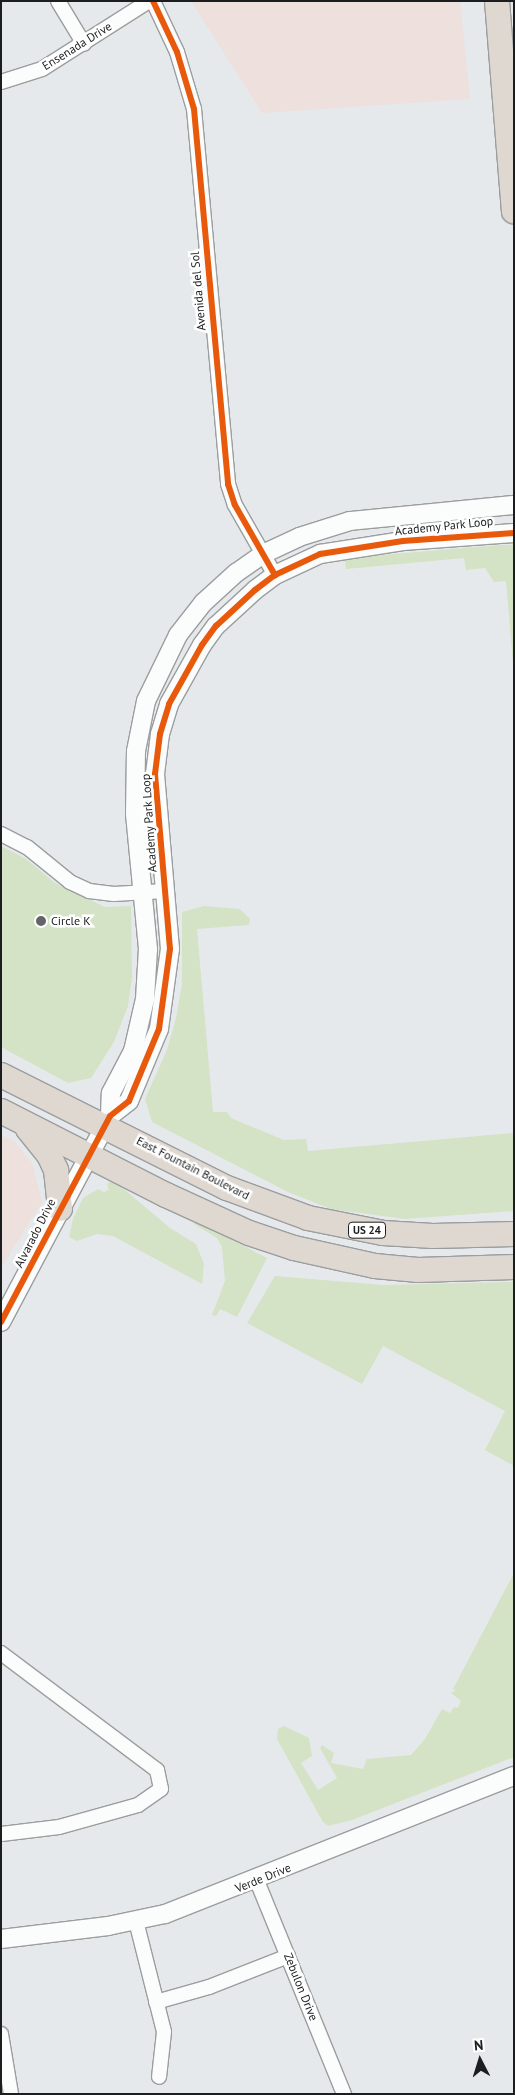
<!DOCTYPE html>
<style>
body{margin:0}
#map{position:relative;width:515px;height:2095px;overflow:hidden;background:#e6e9eb;font-family:"PT Sans",sans-serif}
div>[style]{position:absolute}
.commercial>*{inset:0;background:#ede0dd}
.green>*{inset:0;background:#d4e2c6}
.roads{filter:drop-shadow(1px 0 #9b9d9f) drop-shadow(-1px 0 #9b9d9f) drop-shadow(0 1px #9b9d9f) drop-shadow(0 -1px #9b9d9f)}
.minor>*{height:14px;margin:-7px;padding:0 7px;transform-origin:7px;border-radius:7px;background:#fbfcfc}
.tertiary>*{height:18px;margin:-9px;padding:0 9px;transform-origin:9px;border-radius:9px;background:#fbfcfc}
.trunk>*{height:24px;margin:-12px;padding:0 12px;transform-origin:12px;border-radius:12px;background:#dfd8d1}
.cycleway>*{height:6px;margin:-3px;padding:0 3px;transform-origin:3px;border-radius:3px;background:#e8590c}
.dots>*{width:14px;height:14px;translate:-50% -50%;box-sizing:border-box;border:2px solid #fff;border-radius:50%}
span{translate:-50% -50%;white-space:nowrap;text-align:center;line-height:1.15;-webkit-text-stroke:5px #fff;paint-order:stroke}
.shield-label span{padding:1px 4px;background:#fff;border:1px solid;border-radius:4px;-webkit-text-stroke-width:0}
.shield-label{font-size:11px;color:#1b1d1e;font-weight:700}
.street-label{font-size:12px;color:#1b1d1e}
.poi-label{font-size:12px;color:#1b1d1e}
.left{translate:0 -50%;text-align:left}
.frame{position:absolute;inset:0;border:2px solid #1b1d1e;pointer-events:none}
.north{position:absolute;left:455px;top:2035px;width:50px;height:50px;-webkit-text-stroke:4px #fff;paint-order:stroke;rotate:355deg;font-size:14px;font-weight:700;line-height:20px;text-align:center;color:#1b1d1e}
.north::after{content:'';display:block;margin:auto;width:18px;height:22px;background:#1b1d1e;clip-path:polygon(50% 0,100% 100%,50% 72%,0 100%)}
</style>
<div id="map">
<div class="commercial">
<div style="clip-path:polygon(191px 1px,460px 1px,470px 99px,262px 113px)"></div>
<div style="clip-path:polygon(1px 1135px,15px 1142px,32px 1163px,42px 1202px,1px 1268px)"></div>
</div>
<div class="green">
<div style="clip-path:polygon(501px 545px,514px 545px,514px 676px,506px 581px,494px 582px,485px 568px,466px 570px,464px 558px,346px 569px,345px 558px)"></div>
<div style="clip-path:polygon(1px 846px,26px 859px,55px 883px,105px 907px,131px 906px,132px 977px,128px 1006px,114px 1042px,91px 1078px,68px 1083px,1px 1047px)"></div>
<div style="clip-path:polygon(204px 906px,240px 909px,250px 919px,249px 925px,197px 929px,213px 1112px,227px 1112px,231px 1118px,284px 1140px,306px 1139px,308px 1151px,514px 1133px,514px 1211px,405px 1219px,331px 1209px,288px 1192px,152px 1122px,145px 1099px,167px 1050px,176px 1018px,182px 984px,182px 912px)"></div>
<div style="clip-path:polygon(113px 1180px,170px 1228px,196px 1244px,204px 1264px,202px 1284px,113px 1236px,97px 1234px,77px 1241px,69px 1237px,73px 1219px,83px 1198px,98px 1189px,104px 1192px,109px 1190px,107px 1184px)"></div>
<div style="clip-path:polygon(195px 1220px,267px 1258px,237px 1317px,220px 1309px,216px 1316px,212px 1315px,225px 1281px,222px 1247px,217px 1238px,194px 1224px)"></div>
<div style="clip-path:polygon(275px 1276px,383px 1285px,514px 1282px,514px 1466px,485px 1450px,505px 1411px,383px 1346px,362px 1384px,247px 1323px)"></div>
<div style="clip-path:polygon(514px 1573px,514px 1757px,352px 1820px,328px 1826px,323px 1822px,277px 1739px,278px 1729px,284px 1726px,309px 1738px,312px 1756px,301px 1763px,318px 1790px,337px 1778px,320px 1748px,322px 1745px,334px 1753px,331px 1763px,363px 1769px,367px 1759px,411px 1755px,425px 1739px,442px 1709px,450px 1713px,454px 1707px,458px 1708px,461px 1701px,451px 1693px,456px 1690px,453px 1689px)"></div>
</div>
<div class="roads">
<div class="minor">
<div style="left:58px;top:1px;width:50px;rotate:58.8deg"></div>
<div style="left:153px;top:1px;width:56px;rotate:64.8deg"></div>
<div style="left:177px;top:52px;width:59px;rotate:73.4deg"></div>
<div style="left:194px;top:109px;width:377px;rotate:84.8deg"></div>
<div style="left:228px;top:484px;width:22px;rotate:72deg"></div>
<div style="left:235px;top:505px;width:81px;rotate:60.3deg"></div>
<div style="left:1px;top:82px;width:43px;rotate:-17.6deg"></div>
<div style="left:42px;top:69px;width:127px;rotate:-32.4deg"></div>
<div style="left:1px;top:834px;width:29px;rotate:27deg"></div>
<div style="left:27px;top:847px;width:55px;rotate:39.1deg"></div>
<div style="left:70px;top:882px;width:21px;rotate:25deg"></div>
<div style="left:89px;top:891px;width:25px;rotate:7deg"></div>
<div style="left:114px;top:894px;width:51px;rotate:-3.4deg"></div>
<div style="left:1px;top:1653px;width:195px;rotate:36.9deg"></div>
<div style="left:157px;top:1770px;width:19px;rotate:78deg"></div>
<div style="left:161px;top:1789px;width:28px;rotate:145deg"></div>
<div style="left:138px;top:1805px;width:82px;rotate:164.4deg"></div>
<div style="left:59px;top:1827px;width:58px;rotate:173.1deg"></div>
<div style="left:257px;top:1881px;width:230px;rotate:67.8deg"></div>
<div style="left:136px;top:1921px;width:114px;rotate:75.8deg"></div>
<div style="left:164px;top:2032px;width:45px;rotate:96.3deg"></div>
<div style="left:156px;top:2002px;width:55px;rotate:-15.8deg"></div>
<div style="left:209px;top:1987px;width:85px;rotate:-21.4deg"></div>
<div style="left:1px;top:2034px;width:61px;rotate:80.5deg"></div>
</div>
<div class="tertiary">
<div style="left:110px;top:1116px;width:23px;rotate:-88deg"></div>
<div style="left:111px;top:1093px;width:47px;rotate:-62.4deg"></div>
<div style="left:133px;top:1051px;width:53px;rotate:-77deg"></div>
<div style="left:145px;top:999px;width:50px;rotate:-86.6deg"></div>
<div style="left:148px;top:949px;width:136px;rotate:-95.5deg"></div>
<div style="left:135px;top:814px;width:63px;rotate:-89.1deg"></div>
<div style="left:136px;top:751px;width:51px;rotate:-78.7deg"></div>
<div style="left:146px;top:701px;width:73px;rotate:-64.1deg"></div>
<div style="left:178px;top:635px;width:41px;rotate:-52deg"></div>
<div style="left:203px;top:603px;width:45px;rotate:-42.3deg"></div>
<div style="left:236px;top:573px;width:33px;rotate:-35deg"></div>
<div style="left:263px;top:554px;width:40px;rotate:-25deg"></div>
<div style="left:299px;top:537px;width:53px;rotate:-17.4deg"></div>
<div style="left:350px;top:521px;width:165px;rotate:-5.6deg"></div>
<div style="left:1px;top:1322px;width:233px;rotate:-62.1deg"></div>
<div style="left:110px;top:1116px;width:24px;rotate:-38deg"></div>
<div style="left:129px;top:1101px;width:78px;rotate:-67.4deg"></div>
<div style="left:159px;top:1029px;width:81px;rotate:-82.2deg"></div>
<div style="left:170px;top:949px;width:176px;rotate:-94.9deg"></div>
<div style="left:155px;top:774px;width:40px;rotate:-82.9deg"></div>
<div style="left:160px;top:734px;width:31px;rotate:-73deg"></div>
<div style="left:169px;top:704px;width:68px;rotate:-60.8deg"></div>
<div style="left:202px;top:645px;width:24px;rotate:-54deg"></div>
<div style="left:216px;top:626px;width:53px;rotate:-42.7deg"></div>
<div style="left:255px;top:590px;width:25px;rotate:-37deg"></div>
<div style="left:275px;top:575px;width:50px;rotate:-25deg"></div>
<div style="left:320px;top:554px;width:84px;rotate:-8.9deg"></div>
<div style="left:403px;top:541px;width:111px;rotate:-4.1deg"></div>
<div style="left:1px;top:1939px;width:108px;rotate:-6.9deg"></div>
<div style="left:108px;top:1926px;width:58px;rotate:-11.9deg"></div>
<div style="left:165px;top:1914px;width:375px;rotate:-21.6deg"></div>
</div>
<div class="trunk">
<div style="left:497px;top:1px;width:211px;rotate:85.4deg"></div>
<div style="left:1px;top:1075px;width:253px;rotate:26.6deg"></div>
<div style="left:227px;top:1188px;width:86px;rotate:20.3deg"></div>
<div style="left:308px;top:1218px;width:76px;rotate:11.3deg"></div>
<div style="left:383px;top:1233px;width:50px;rotate:3.4deg"></div>
<div style="left:433px;top:1236px;width:81px;rotate:-1.4deg"></div>
<div style="left:1px;top:1111px;width:185px;rotate:27deg"></div>
<div style="left:166px;top:1195px;width:91px;rotate:24.6deg"></div>
<div style="left:249px;top:1233px;width:47px;rotate:18.4deg"></div>
<div style="left:294px;top:1248px;width:83px;rotate:12.5deg"></div>
<div style="left:375px;top:1266px;width:43px;rotate:5.3deg"></div>
<div style="left:418px;top:1270px;width:96px;rotate:-1.8deg"></div>
<div style="left:28px;top:1129px;width:33px;rotate:51deg"></div>
<div style="left:49px;top:1155px;width:17px;rotate:65deg"></div>
<div style="left:56px;top:1170px;width:39px;rotate:84deg"></div>
</div>
</div>
<div class="cycleway">
<div style="left:153px;top:1px;width:56px;rotate:64.8deg"></div>
<div style="left:177px;top:52px;width:59px;rotate:73.4deg"></div>
<div style="left:194px;top:109px;width:377px;rotate:84.8deg"></div>
<div style="left:228px;top:484px;width:22px;rotate:72deg"></div>
<div style="left:235px;top:505px;width:81px;rotate:60.3deg"></div>
<div style="left:1px;top:1322px;width:233px;rotate:-62.1deg"></div>
<div style="left:110px;top:1116px;width:24px;rotate:-38deg"></div>
<div style="left:129px;top:1101px;width:78px;rotate:-67.4deg"></div>
<div style="left:159px;top:1029px;width:81px;rotate:-82.2deg"></div>
<div style="left:170px;top:949px;width:176px;rotate:-94.9deg"></div>
<div style="left:155px;top:774px;width:40px;rotate:-82.9deg"></div>
<div style="left:160px;top:734px;width:31px;rotate:-73deg"></div>
<div style="left:169px;top:704px;width:68px;rotate:-60.8deg"></div>
<div style="left:202px;top:645px;width:24px;rotate:-54deg"></div>
<div style="left:216px;top:626px;width:53px;rotate:-42.7deg"></div>
<div style="left:255px;top:590px;width:25px;rotate:-37deg"></div>
<div style="left:275px;top:575px;width:50px;rotate:-25deg"></div>
<div style="left:320px;top:554px;width:84px;rotate:-8.9deg"></div>
<div style="left:403px;top:541px;width:111px;rotate:-4.1deg"></div>
</div>
<div class="dots">
<div style="left:41px;top:921px;background:#626466"></div>
</div>
<div class="shield-label">
<span style="left:367px;top:1230px">US 24</span>
</div>
<div class="street-label">
<span style="left:77px;top:46px;rotate:-32deg">Ensenada Drive</span>
<span style="left:198px;top:291px;rotate:-95deg">Avenida del Sol</span>
<span style="left:444px;top:526px;rotate:-6deg">Academy Park Loop</span>
<span style="left:149px;top:823px;rotate:-94deg">Academy Park Loop</span>
<span style="left:193px;top:1168px;rotate:27deg">East Fountain Boulevard</span>
<span style="left:35px;top:1233px;rotate:-63deg">Alvarado Drive</span>
<span style="left:263px;top:1878px;rotate:-22deg">Verde Drive</span>
<span style="left:301px;top:1987px;rotate:68deg">Zebulon Drive</span>
</div>
<div class="poi-label">
<span class="left" style="left:51px;top:921px">Circle K</span>
</div>
<div class="frame"></div>
<div class="north">N</div>
</div>
